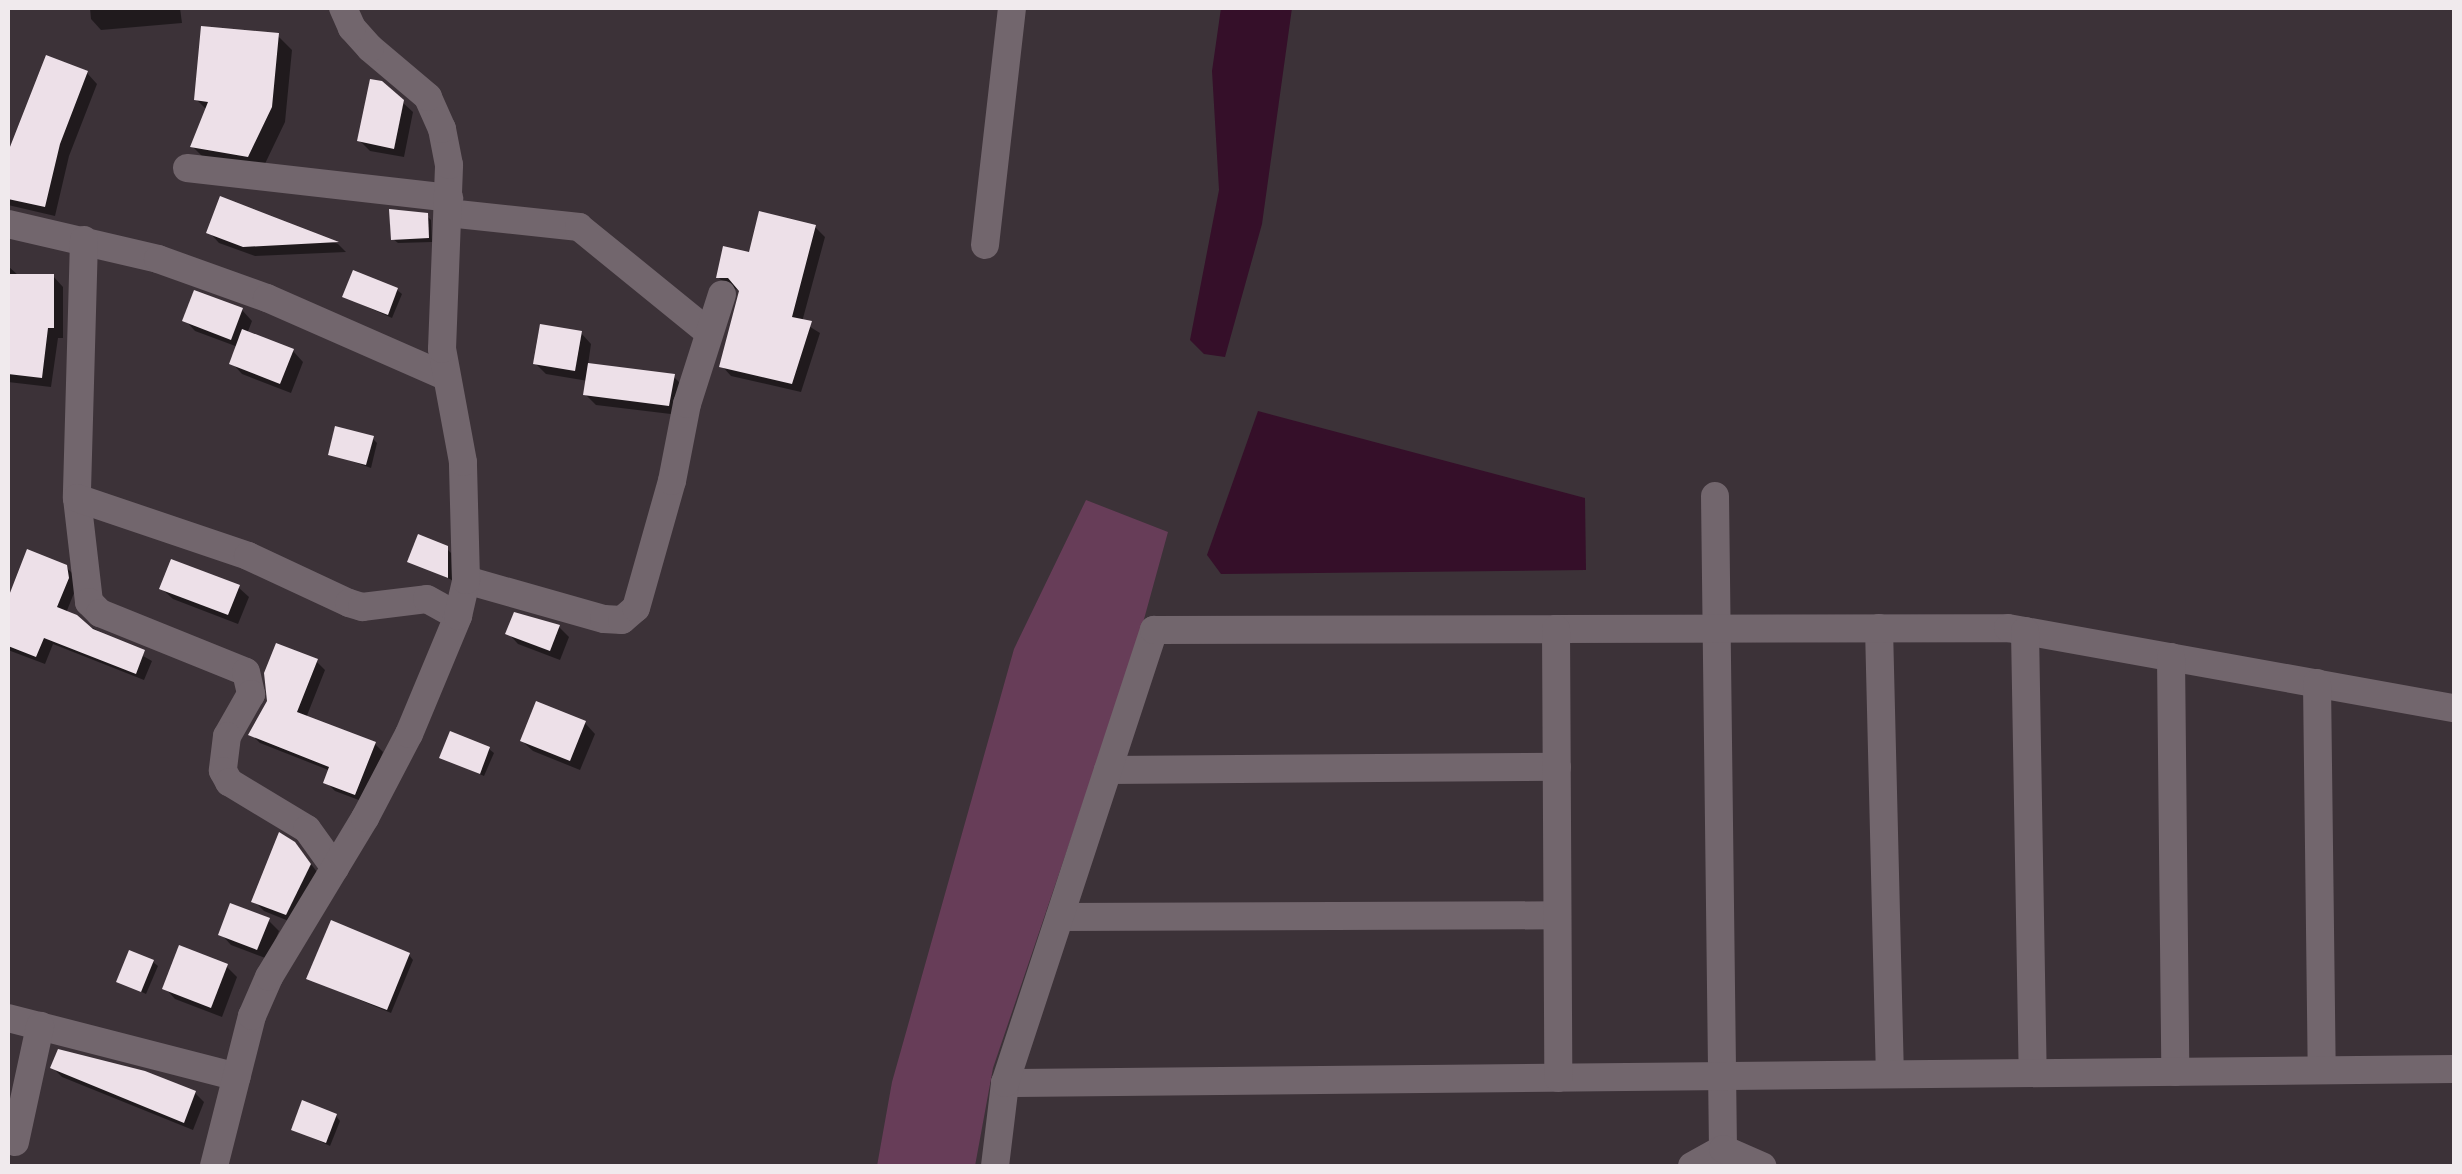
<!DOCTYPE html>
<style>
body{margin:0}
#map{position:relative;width:2462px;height:1174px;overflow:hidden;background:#3c3238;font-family:"Source Serif 4",serif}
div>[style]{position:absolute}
.green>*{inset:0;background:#673d58}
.water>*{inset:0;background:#350f29}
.shadow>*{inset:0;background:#0007}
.building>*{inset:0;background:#ede0e8}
.minor>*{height:28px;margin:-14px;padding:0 14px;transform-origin:14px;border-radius:14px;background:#72666d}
span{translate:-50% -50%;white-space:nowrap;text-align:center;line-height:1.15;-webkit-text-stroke:10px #3c3238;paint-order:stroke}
.frame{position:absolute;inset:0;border:10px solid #f0eaed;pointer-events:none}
</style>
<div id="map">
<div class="green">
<div style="clip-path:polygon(1086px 500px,1168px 532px,1138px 641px,993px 1068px,975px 1166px,877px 1166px,892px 1082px,1014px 649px)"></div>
</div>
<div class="water">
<div style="clip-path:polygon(1221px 8px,1292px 8px,1262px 224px,1225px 357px,1204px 354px,1190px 340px,1219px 190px,1212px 71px)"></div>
<div style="clip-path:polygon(1258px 411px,1585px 498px,1586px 570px,1221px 574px,1207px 555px)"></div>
</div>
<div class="shadow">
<div style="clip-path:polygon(90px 8px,180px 8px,182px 23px,101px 30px,91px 19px)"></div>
<div style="clip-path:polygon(278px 36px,292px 50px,285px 122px,262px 170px,207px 161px,193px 147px,207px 110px,196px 99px)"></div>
<div style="clip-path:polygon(48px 58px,87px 73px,97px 84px,69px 156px,55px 216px,8px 205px,8px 158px)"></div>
<div style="clip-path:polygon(402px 102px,413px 112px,404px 157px,370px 151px,360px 141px)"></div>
<div style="clip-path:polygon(222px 199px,338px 244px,346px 252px,255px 256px,219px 243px,209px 232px)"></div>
<div style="clip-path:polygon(427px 216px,431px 220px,432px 242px,398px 243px,393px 239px)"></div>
<div style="clip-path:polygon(815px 227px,825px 237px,802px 322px,820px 333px,801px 392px,731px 376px,722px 366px,742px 291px,728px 287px,718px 277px,751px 255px)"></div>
<div style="clip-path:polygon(8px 266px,19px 276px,53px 276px,63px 287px,63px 338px,58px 338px,51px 387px,8px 382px)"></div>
<div style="clip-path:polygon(397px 290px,402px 294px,392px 318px,345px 297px)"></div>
<div style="clip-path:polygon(242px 310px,252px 321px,247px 334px,293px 351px,303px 362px,291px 393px,242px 374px,232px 363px,238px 347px,195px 331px,185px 320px)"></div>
<div style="clip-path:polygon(581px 333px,591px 344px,588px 365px,674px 377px,684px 387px,679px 415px,596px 405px,585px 394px,588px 381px,546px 374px,535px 363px)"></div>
<div style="clip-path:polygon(372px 438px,377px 443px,371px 468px,331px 454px)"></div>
<div style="clip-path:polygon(446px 548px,451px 553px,452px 580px,410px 561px)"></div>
<div style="clip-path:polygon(28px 552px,66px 567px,74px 575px,76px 588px,66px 613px,152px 661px,144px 680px,53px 644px,45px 664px,8px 650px,8px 602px)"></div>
<div style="clip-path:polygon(238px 587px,249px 597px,238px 624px,173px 599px,162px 589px)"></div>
<div style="clip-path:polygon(559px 627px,569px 637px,560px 660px,518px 644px,508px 633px)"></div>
<div style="clip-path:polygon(316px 661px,325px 670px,306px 718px,375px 744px,383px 752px,364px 802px,335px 791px,326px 782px,331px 771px,260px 743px,251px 734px,269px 702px)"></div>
<div style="clip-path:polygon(585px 723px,595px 734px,580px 770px,533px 751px,522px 741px)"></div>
<div style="clip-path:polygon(489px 749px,494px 753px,484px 776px,442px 757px)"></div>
<div style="clip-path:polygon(305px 856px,320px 876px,296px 924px,264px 911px,254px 901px)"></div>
<div style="clip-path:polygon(269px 921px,279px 931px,268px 959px,231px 945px,221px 934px)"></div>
<div style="clip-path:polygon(181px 948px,227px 967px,237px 977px,222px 1017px,175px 999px,165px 988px)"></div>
<div style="clip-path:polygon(409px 955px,413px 960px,391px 1013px,309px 979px)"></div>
<div style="clip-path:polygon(153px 962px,158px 966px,146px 994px,119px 981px)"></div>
<div style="clip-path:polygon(53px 1068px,195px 1093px,204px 1102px,193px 1130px,62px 1077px)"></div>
<div style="clip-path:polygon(336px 1116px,340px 1121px,330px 1146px,294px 1129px)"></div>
</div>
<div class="building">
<div style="clip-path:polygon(201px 26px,279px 33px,272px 107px,248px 157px,190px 147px,208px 102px,194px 100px)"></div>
<div style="clip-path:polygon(46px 55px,88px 71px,60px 144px,45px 207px,8px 199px,8px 152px)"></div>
<div style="clip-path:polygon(370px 79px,382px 81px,404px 100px,394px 149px,357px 141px)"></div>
<div style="clip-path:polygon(220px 196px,274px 217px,339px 242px,243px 247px,206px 233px)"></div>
<div style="clip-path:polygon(389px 209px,428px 213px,429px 238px,391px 240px)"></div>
<div style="clip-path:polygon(759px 211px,816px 225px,792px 317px,812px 321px,792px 384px,719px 367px,739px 291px,728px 278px,716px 278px,723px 246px,749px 252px)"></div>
<div style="clip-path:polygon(353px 270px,398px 288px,388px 315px,342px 297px)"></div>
<div style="clip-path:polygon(8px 274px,54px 274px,54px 328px,48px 328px,42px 378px,8px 374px)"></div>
<div style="clip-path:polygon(194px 290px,243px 308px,231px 340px,182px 321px)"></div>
<div style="clip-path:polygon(540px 324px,582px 331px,575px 371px,533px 364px)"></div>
<div style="clip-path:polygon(242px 329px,294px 349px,280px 384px,229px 364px)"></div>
<div style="clip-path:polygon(588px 363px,675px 374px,669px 406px,583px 395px)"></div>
<div style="clip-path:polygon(335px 426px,374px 436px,366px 465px,328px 455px)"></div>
<div style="clip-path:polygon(418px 534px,448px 546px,448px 578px,407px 562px)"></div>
<div style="clip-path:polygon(27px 549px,67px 565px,69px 578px,57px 607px,77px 615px,93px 629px,145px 650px,136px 674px,44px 638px,36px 657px,8px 646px,8px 598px)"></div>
<div style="clip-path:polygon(171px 559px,240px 585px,228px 615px,159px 589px)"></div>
<div style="clip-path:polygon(514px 612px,560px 625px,550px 651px,505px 634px)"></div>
<div style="clip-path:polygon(276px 643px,318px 659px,297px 712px,376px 742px,355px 795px,323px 783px,329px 767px,248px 735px,267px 701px,264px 673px)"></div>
<div style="clip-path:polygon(536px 701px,586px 721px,570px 761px,520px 741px)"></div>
<div style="clip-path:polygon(450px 731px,490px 747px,480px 774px,439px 758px)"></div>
<div style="clip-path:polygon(279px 832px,295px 842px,311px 864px,286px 915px,251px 902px)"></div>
<div style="clip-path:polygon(230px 903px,270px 918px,257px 950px,218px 935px)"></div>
<div style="clip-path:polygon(331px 920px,410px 953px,387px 1010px,306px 979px)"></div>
<div style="clip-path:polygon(179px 945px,228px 964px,211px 1008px,162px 989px)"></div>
<div style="clip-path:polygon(129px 950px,154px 960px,141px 992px,116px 982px)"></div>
<div style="clip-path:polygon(58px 1049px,145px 1071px,196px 1091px,184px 1123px,50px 1068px)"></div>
<div style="clip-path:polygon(302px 1100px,337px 1114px,326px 1143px,291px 1130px)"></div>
</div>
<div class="minor">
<div style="left:187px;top:168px;width:264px;rotate:6.5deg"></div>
<div style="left:448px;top:213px;width:132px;rotate:6.1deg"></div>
<div style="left:579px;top:227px;width:165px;rotate:39.1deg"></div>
<div style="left:8px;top:224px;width:154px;rotate:13.1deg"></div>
<div style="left:158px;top:259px;width:116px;rotate:19.7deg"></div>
<div style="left:267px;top:298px;width:194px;rotate:23.7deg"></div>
<div style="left:84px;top:240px;width:258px;rotate:91.6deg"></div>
<div style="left:77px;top:498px;width:105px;rotate:83.4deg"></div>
<div style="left:89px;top:602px;width:16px;rotate:45deg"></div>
<div style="left:100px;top:613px;width:157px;rotate:22deg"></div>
<div style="left:246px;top:672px;width:23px;rotate:77deg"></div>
<div style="left:251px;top:694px;width:48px;rotate:119.7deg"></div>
<div style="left:227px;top:736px;width:35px;rotate:97deg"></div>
<div style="left:223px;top:771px;width:13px;rotate:61deg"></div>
<div style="left:229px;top:782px;width:91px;rotate:31.1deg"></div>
<div style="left:307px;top:829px;width:48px;rotate:54.3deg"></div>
<div style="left:985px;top:245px;width:239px;rotate:-83.5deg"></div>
<div style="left:1715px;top:496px;width:653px;rotate:89.3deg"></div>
<div style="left:77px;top:498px;width:181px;rotate:18.7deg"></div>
<div style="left:248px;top:556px;width:111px;rotate:25deg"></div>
<div style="left:349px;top:603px;width:14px;rotate:17deg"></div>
<div style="left:362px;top:607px;width:65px;rotate:-7deg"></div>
<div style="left:427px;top:599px;width:35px;rotate:29deg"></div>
<div style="left:466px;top:580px;width:143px;rotate:15.8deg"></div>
<div style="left:604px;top:619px;width:18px;rotate:3deg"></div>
<div style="left:622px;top:620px;width:18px;rotate:-41deg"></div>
<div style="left:636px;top:608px;width:132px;rotate:-74.2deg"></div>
<div style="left:672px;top:481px;width:78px;rotate:-79deg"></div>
<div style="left:687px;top:404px;width:115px;rotate:-72.3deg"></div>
<div style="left:1879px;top:628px;width:446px;rotate:88.6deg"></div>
<div style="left:1556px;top:629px;width:452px;rotate:-0.1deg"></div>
<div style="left:2008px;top:628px;width:453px;rotate:10.2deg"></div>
<div style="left:2025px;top:631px;width:442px;rotate:89deg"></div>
<div style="left:2171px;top:657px;width:415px;rotate:89.4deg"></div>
<div style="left:2317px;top:683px;width:387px;rotate:89.3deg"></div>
<div style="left:1108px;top:770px;width:449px;rotate:-0.4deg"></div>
<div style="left:1060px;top:917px;width:497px;rotate:-0.2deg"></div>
<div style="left:8px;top:1018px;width:236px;rotate:14.4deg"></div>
<div style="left:1005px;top:1083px;width:1449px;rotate:-0.55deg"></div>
<div style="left:15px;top:1142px;width:119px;rotate:-77.8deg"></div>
<div style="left:214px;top:1166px;width:155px;rotate:-75.8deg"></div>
<div style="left:252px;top:1016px;width:43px;rotate:-66.4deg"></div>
<div style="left:269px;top:977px;width:186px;rotate:-58.9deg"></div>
<div style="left:365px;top:818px;width:95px;rotate:-62.4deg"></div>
<div style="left:409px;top:734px;width:128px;rotate:-67.4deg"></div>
<div style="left:458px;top:616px;width:37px;rotate:-77deg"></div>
<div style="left:466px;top:580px;width:118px;rotate:-91.5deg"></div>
<div style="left:463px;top:462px;width:115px;rotate:-100.5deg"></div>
<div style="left:442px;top:349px;width:184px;rotate:-87.8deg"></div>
<div style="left:449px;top:165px;width:37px;rotate:-101deg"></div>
<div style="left:442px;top:129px;width:35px;rotate:-114deg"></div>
<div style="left:428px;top:97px;width:76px;rotate:-139.8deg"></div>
<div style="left:370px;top:48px;width:27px;rotate:-132deg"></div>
<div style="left:352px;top:28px;width:22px;rotate:-114deg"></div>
<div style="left:995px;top:1166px;width:84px;rotate:-83.1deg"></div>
<div style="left:1005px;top:1083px;width:477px;rotate:-71.8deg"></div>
<div style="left:1154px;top:630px;width:402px;rotate:-0.1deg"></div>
<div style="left:1556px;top:629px;width:449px;rotate:89.7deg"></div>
<div style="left:1692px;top:1166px;width:35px;rotate:-29deg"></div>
<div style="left:1723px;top:1149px;width:43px;rotate:23.6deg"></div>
</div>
<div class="frame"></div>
</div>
